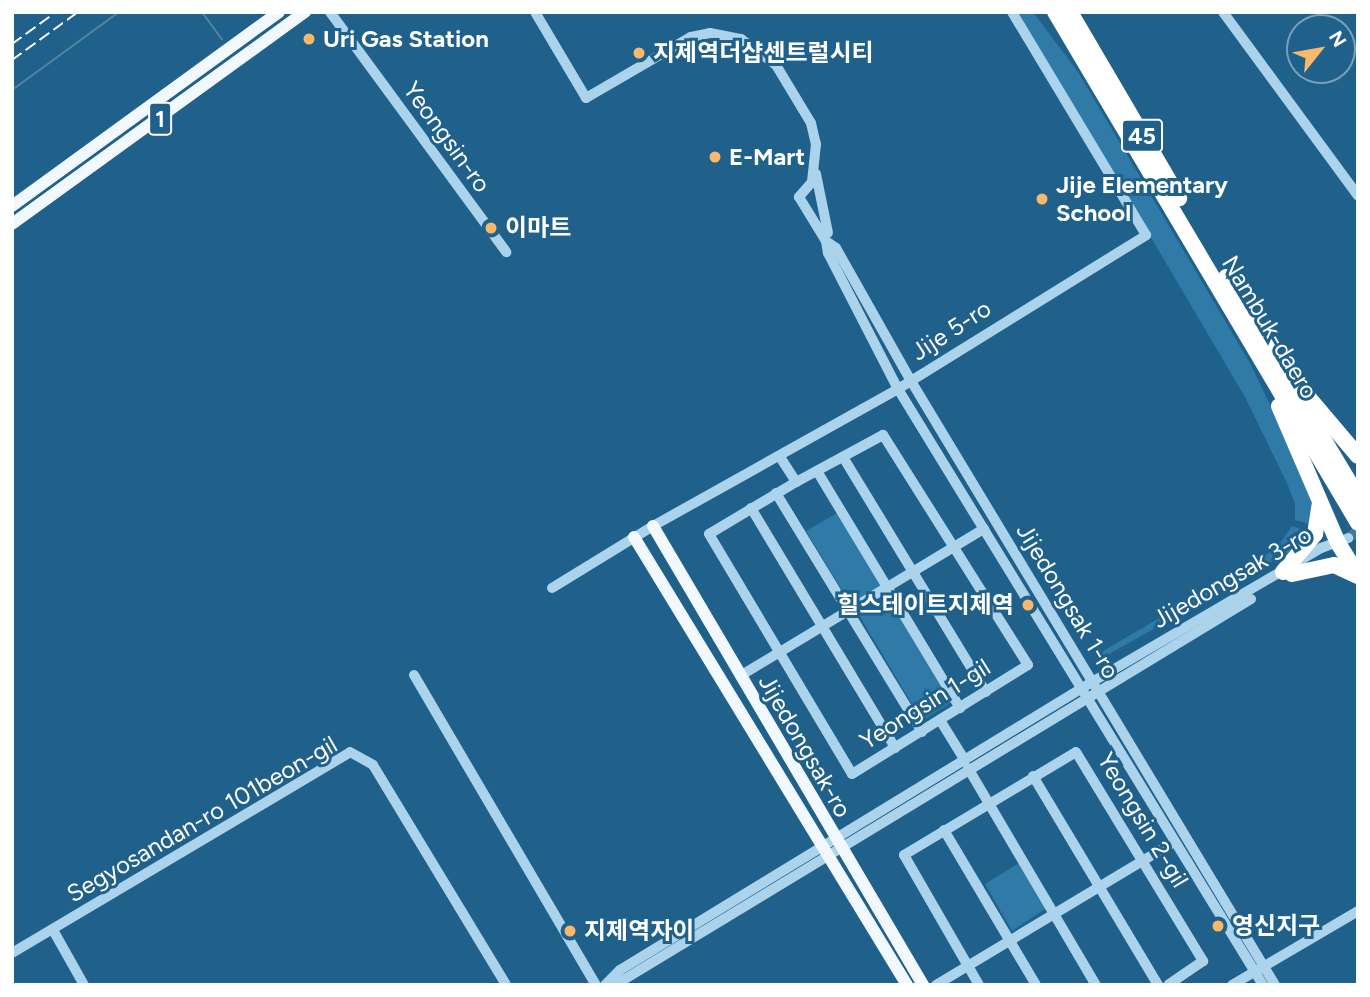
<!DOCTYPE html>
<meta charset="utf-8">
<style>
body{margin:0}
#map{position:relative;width:1370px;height:997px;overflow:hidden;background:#1f618b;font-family:Figtree,"Noto Sans KR",sans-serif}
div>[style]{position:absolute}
.green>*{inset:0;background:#2f7aa7}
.stream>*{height:2px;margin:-1px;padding:0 1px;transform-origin:1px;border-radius:1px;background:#5584a0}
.minor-tunnel>*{height:10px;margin-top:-5px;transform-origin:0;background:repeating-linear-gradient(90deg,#41799c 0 10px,transparent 0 15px)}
.minor>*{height:10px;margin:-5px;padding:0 5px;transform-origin:5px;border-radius:5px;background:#abd3ec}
.major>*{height:12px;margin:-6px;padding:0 6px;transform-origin:6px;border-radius:6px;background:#f1f8fe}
.highway>*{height:16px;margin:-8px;padding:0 8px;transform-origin:8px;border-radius:8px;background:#fff}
.rail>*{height:2px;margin-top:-1px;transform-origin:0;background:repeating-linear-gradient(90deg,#fff 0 12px,transparent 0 17px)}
.dots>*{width:19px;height:19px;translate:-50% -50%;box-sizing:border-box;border:4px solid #1f618b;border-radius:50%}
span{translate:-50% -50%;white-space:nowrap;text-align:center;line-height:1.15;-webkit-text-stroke:6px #1f618b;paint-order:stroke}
.shield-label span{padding:2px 5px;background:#1f618b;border:2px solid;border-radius:5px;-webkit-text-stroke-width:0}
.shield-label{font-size:23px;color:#fff;font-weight:700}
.poi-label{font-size:24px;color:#fff;font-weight:700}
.left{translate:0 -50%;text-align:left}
.right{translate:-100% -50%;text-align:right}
.street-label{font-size:24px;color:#fff}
.frame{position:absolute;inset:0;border:14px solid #fff;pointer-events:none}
.north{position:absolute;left:1286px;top:14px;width:70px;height:70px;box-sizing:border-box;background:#1f618b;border:2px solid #79a0b9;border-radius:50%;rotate:59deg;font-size:19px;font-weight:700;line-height:28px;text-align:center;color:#fff}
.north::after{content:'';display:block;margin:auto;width:24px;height:32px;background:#fab86b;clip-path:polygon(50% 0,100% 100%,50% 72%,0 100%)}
</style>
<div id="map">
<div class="green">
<div style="clip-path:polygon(1018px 12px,1033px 12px,1078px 72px,1250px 363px,1312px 493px,1315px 516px,1309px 516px,1309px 524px,1295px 520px,1295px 504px,1287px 483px,1245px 397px)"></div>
<div style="clip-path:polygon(837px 513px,883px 585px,851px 605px,806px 531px)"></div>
<div style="clip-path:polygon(1292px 526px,1306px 531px,1288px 553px,1102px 658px,1095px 656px,1276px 549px)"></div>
<div style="clip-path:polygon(888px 597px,952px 702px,922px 721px,859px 615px)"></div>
<div style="clip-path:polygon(1021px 862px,1048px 907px,1012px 931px,985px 884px)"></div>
</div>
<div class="stream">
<div style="left:202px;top:12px;width:34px;rotate:54deg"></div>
<div style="left:12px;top:90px;width:132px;rotate:-36.1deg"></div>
</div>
<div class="minor-tunnel">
<div style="left:1348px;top:538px;width:12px;rotate:-35deg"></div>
</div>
<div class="minor">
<div style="left:330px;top:12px;width:298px;rotate:53.7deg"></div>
<div style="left:535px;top:12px;width:100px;rotate:59.3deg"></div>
<div style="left:586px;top:98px;width:121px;rotate:-30.2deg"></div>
<div style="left:691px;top:37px;width:19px;rotate:-12deg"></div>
<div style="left:710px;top:33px;width:32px;rotate:11deg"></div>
<div style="left:741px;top:39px;width:44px;rotate:36.6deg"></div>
<div style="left:776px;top:65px;width:68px;rotate:58.9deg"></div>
<div style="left:811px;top:123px;width:22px;rotate:77deg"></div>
<div style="left:816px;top:144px;width:38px;rotate:96deg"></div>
<div style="left:812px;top:182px;width:20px;rotate:131deg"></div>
<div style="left:799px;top:197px;width:52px;rotate:58.5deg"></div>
<div style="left:826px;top:241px;width:12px;rotate:81deg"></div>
<div style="left:828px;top:253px;width:153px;rotate:62.8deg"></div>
<div style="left:898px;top:389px;width:699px;rotate:58.52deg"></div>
<div style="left:1223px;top:12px;width:228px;rotate:53.7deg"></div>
<div style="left:816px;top:174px;width:60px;rotate:78.5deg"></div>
<div style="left:826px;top:241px;width:12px;rotate:35deg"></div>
<div style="left:836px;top:248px;width:153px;rotate:60.6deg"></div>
<div style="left:911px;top:381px;width:705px;rotate:58.92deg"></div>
<div style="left:780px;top:457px;width:30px;rotate:57deg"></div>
<div style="left:796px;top:482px;width:101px;rotate:149.1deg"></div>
<div style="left:709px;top:534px;width:279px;rotate:59.2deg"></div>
<div style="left:852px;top:774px;width:207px;rotate:-31.8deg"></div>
<div style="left:1028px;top:665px;width:272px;rotate:-122.2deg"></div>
<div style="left:883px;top:435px;width:99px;rotate:151.6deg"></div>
<div style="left:843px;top:457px;width:275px;rotate:58.7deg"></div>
<div style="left:817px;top:471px;width:277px;rotate:58.9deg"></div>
<div style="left:776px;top:493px;width:280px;rotate:58.6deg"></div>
<div style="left:751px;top:508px;width:280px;rotate:59deg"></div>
<div style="left:552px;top:588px;width:119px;rotate:-31.5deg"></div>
<div style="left:653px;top:526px;width:281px;rotate:-29.2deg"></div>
<div style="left:898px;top:389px;width:292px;rotate:-31.8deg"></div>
<div style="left:1146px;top:235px;width:260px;rotate:-121deg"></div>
<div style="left:414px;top:675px;width:359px;rotate:59.6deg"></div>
<div style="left:740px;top:676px;width:285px;rotate:-31.1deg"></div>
<div style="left:940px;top:720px;width:46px;rotate:58.4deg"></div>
<div style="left:968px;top:768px;width:252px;rotate:59.5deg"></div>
<div style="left:1033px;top:776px;width:244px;rotate:59.1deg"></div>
<div style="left:944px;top:830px;width:180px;rotate:59.3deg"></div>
<div style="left:53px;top:930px;width:63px;rotate:60.6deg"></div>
<div style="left:12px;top:953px;width:393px;rotate:-30.7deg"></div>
<div style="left:350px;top:752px;width:26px;rotate:29deg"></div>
<div style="left:373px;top:765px;width:257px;rotate:58.8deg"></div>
<div style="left:605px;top:985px;width:21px;rotate:-45deg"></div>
<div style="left:620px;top:970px;width:553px;rotate:-31.39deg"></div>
<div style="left:1092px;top:682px;width:265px;rotate:-30.3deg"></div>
<div style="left:1321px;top:548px;width:29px;rotate:-20deg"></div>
<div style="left:615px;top:985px;width:744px;rotate:-31.25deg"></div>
<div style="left:936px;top:985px;width:278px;rotate:-31deg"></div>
<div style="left:979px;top:985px;width:150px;rotate:-120deg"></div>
<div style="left:904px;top:855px;width:200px;rotate:-30.9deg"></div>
<div style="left:1076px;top:752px;width:245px;rotate:58.7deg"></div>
<div style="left:1203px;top:961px;width:42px;rotate:145.6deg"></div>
<div style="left:1232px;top:985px;width:146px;rotate:-30.4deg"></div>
</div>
<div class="major">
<div style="left:12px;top:206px;width:330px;rotate:-36deg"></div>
<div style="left:12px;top:224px;width:362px;rotate:-35.9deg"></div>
<div style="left:653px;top:526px;width:533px;rotate:59.53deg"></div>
<div style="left:634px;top:537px;width:525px;rotate:58.64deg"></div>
</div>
<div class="highway">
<div style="left:1055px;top:12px;width:594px;rotate:59.33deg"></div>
<div style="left:1070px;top:12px;width:216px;rotate:59.6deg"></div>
<div style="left:1226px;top:277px;width:257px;rotate:59deg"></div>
<div style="left:1308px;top:397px;width:77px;rotate:49.7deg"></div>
<div style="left:1279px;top:406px;width:149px;rotate:66.7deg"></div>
<div style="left:1338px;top:543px;width:38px;rotate:58deg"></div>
<div style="left:1283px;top:572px;width:50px;rotate:-49.9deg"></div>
<div style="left:1315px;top:534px;width:30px;rotate:-81deg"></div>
<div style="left:1292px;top:574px;width:43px;rotate:-12.1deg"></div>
<div style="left:1334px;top:565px;width:26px;rotate:25deg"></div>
</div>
<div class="rail">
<div style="left:12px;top:44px;width:54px;rotate:-36deg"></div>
<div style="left:12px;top:60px;width:82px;rotate:-36deg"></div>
</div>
<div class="dots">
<div style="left:309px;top:39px;background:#fab86b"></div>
<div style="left:639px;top:53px;background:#fab86b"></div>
<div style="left:715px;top:157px;background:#fab86b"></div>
<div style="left:1042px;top:199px;background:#fab86b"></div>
<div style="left:491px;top:228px;background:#fab86b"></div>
<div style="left:1028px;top:605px;background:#fab86b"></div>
<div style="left:1218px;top:926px;background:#fab86b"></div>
<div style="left:570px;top:931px;background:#fab86b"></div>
</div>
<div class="shield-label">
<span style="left:160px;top:119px">1</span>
<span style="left:1142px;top:136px">45</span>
</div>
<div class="poi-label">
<span class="left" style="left:323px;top:39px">Uri Gas Station</span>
<span class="left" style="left:653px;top:53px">지제역더샵센트럴시티</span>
<span class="left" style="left:729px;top:157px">E-Mart</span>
<span class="left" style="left:1056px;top:199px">Jije Elementary<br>School</span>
<span class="left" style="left:505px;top:228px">이마트</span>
<span class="right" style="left:1014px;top:605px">힐스테이트지제역</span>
<span class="left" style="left:1232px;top:926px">영신지구</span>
<span class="left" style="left:584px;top:931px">지제역자이</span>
</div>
<div class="street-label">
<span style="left:447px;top:137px;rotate:54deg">Yeongsin-ro</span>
<span style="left:1270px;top:327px;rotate:59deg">Nambuk-daero</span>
<span style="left:951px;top:330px;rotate:-33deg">Jije 5-ro</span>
<span style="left:1232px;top:577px;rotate:-30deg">Jijedongsak 3-ro</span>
<span style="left:1068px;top:601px;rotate:59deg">Jijedongsak 1-ro</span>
<span style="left:925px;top:704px;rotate:-32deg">Yeongsin 1-gil</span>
<span style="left:805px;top:746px;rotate:60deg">Jijedongsak-ro</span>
<span style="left:202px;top:819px;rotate:-30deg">Segyosandan-ro 101beon-gil</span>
<span style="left:1143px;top:820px;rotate:59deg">Yeongsin 2-gil</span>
</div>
<div class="frame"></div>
<div class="north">N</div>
</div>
